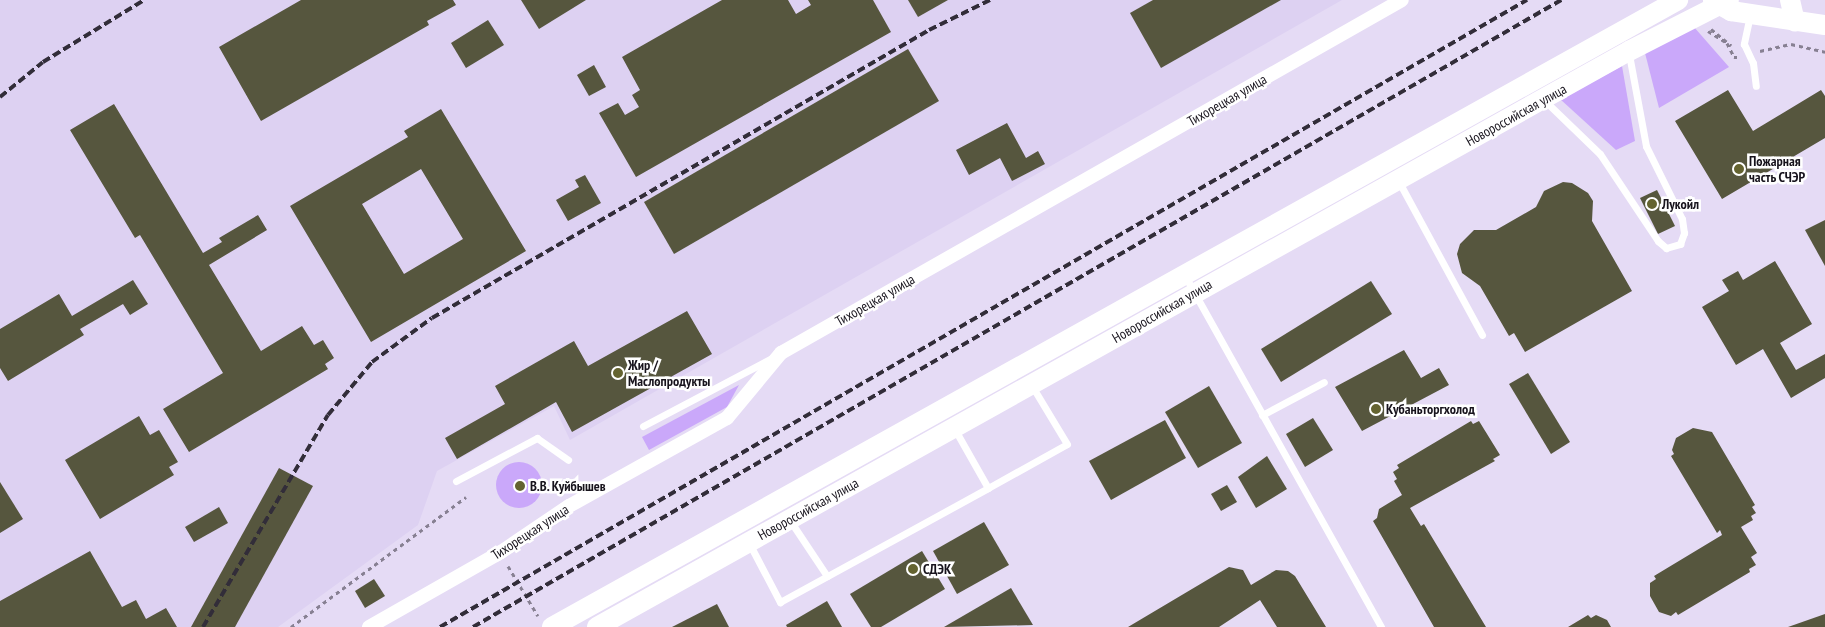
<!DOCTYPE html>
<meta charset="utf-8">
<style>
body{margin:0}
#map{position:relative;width:1825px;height:627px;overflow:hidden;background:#e5dbf5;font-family:"PT Sans Narrow",sans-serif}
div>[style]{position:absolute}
.built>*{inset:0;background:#ddd1f2}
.green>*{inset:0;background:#caa8fa}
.round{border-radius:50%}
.building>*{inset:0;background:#56563e}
.path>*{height:3px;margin-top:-1.5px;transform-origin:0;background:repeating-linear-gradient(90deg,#878092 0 4px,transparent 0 8px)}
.lane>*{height:7px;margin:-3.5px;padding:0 3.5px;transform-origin:3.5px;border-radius:3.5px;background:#fff}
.street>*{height:14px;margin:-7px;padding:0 7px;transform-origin:7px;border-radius:7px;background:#fff}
.secondary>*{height:20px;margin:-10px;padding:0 10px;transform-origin:10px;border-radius:10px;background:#fff}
.rail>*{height:4px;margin-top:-2px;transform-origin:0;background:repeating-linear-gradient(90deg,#322d39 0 8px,transparent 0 12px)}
.dots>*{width:14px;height:14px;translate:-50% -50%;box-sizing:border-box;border:2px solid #fff;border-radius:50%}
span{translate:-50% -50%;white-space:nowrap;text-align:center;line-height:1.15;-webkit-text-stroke:5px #fff;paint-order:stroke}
.street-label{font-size:14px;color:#17131c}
.poi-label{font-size:14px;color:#17131c;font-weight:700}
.left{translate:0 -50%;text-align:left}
</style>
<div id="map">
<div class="built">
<div style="clip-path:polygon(0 0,1342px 0,570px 440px,554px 406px,437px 471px,418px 525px,278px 627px,0 627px)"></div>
</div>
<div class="green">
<div style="clip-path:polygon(1694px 27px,1729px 67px,1659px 108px,1645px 53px)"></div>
<div style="clip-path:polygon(1622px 66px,1635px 141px,1616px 150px,1560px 99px)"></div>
<div style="clip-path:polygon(739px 385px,727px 407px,649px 450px,642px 437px)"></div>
<div class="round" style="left:496px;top:462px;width:46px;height:46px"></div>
</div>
<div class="building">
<div style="clip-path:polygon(301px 0,453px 0,456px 5px,427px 21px,429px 25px,261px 121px,219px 47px)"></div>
<div style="clip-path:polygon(521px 0,586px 0,539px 29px)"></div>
<div style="clip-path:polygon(722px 0,788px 0,796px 14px,811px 5px,808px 0,873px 0,891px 32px,636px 177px,599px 113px,618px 103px,625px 115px,639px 107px,632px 95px,640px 90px,622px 57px)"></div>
<div style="clip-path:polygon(908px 0,948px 0,918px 17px)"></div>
<div style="clip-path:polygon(1153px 0,1281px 0,1161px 68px,1130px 13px)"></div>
<div style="clip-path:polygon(488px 20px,504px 45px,466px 68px,451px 43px)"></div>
<div style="clip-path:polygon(908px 49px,939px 101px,674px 254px,644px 202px)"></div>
<div style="clip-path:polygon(594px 65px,606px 87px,589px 96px,577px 75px)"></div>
<div style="clip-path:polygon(1728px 90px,1753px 131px,1821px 90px,1825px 96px,1825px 138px,1722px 199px,1675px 121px)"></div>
<div style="clip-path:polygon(114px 104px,203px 253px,222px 242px,219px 238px,258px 215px,267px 230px,209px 265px,261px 351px,302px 326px,314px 345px,323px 340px,334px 358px,325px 364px,328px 369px,189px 452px,163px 409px,223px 373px,140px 235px,135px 238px,70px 130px)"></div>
<div style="clip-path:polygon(evenodd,441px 109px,526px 251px,371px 342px,290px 206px,408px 137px,404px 131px,441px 109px,421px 169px,463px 239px,404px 274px,362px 204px,421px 169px)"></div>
<div style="clip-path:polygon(1007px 123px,1026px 158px,1038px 151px,1045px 164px,1012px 181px,1000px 158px,969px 175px,956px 150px)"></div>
<div style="clip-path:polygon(585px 175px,601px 203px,568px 221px,556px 200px,579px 187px,575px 180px)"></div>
<div style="clip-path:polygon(1563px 182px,1572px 183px,1588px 193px,1593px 201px,1592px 221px,1632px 291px,1525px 352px,1514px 333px,1509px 336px,1480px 286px,1462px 273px,1457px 254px,1460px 244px,1474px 230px,1496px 230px,1536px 207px,1544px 191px)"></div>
<div style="clip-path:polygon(1657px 190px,1675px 226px,1658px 234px,1640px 198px)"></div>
<div style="clip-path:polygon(1825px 220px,1825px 266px,1805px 230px)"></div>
<div style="clip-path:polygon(1775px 261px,1812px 324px,1780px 343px,1796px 370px,1825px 354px,1825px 378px,1791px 398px,1763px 349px,1736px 365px,1702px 307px,1729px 291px,1722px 280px,1738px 271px,1743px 280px)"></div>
<div style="clip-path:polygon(133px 280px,148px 304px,130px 315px,123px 304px,80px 329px,84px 335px,8px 381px,0 368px,0 329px,59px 294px,72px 316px)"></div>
<div style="clip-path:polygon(1371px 281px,1392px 314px,1281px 382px,1261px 349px)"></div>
<div style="clip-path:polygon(687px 311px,712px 354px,572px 432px,556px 402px,457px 459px,445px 438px,505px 404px,495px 386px,574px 341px,588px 366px)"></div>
<div style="clip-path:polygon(1404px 350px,1421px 378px,1439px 368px,1449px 385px,1362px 431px,1335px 387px)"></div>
<div style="clip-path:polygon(1528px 373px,1570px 442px,1551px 454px,1509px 384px)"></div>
<div style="clip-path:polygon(1209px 386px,1242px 443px,1198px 468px,1165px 412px)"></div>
<div style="clip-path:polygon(139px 416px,150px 435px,159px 430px,178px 462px,169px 467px,174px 475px,100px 519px,65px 460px)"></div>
<div style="clip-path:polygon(1313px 418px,1333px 450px,1305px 467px,1286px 434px)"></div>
<div style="clip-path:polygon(1165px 420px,1186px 458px,1111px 500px,1089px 461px)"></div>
<div style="clip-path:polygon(1471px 421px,1473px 424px,1479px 421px,1500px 455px,1493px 459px,1495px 461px,1410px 508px,1421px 526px,1424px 524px,1486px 627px,1434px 627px,1373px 521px,1377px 518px,1379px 509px,1402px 495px,1394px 481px,1397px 479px,1393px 472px,1399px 468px,1397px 465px)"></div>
<div style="clip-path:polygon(1693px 428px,1712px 432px,1755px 505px,1752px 507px,1756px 513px,1751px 516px,1753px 520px,1741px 527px,1757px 553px,1751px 557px,1756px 565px,1749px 569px,1750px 572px,1678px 615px,1676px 612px,1671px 616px,1659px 612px,1650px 596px,1650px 583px,1656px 579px,1654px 576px,1722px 535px,1720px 530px,1717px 533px,1671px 456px,1674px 454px,1672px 450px,1676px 438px)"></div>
<div style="clip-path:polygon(1267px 456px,1287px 489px,1256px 508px,1238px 477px)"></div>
<div style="clip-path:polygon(279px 468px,313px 486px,235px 627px,191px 627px)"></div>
<div style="clip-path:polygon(0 482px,23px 519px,0 533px)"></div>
<div style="clip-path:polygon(1227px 485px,1237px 502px,1221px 511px,1211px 494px)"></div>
<div style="clip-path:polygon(219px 507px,228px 523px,194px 542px,185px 527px)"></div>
<div style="clip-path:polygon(984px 522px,1009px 565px,957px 594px,933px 551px)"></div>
<div style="clip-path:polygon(90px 551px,122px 607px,136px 600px,146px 619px,166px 608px,177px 627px,0 627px,0 601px)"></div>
<div style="clip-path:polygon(922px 551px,945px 589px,881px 627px,871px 627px,850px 594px)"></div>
<div style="clip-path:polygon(1229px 567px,1243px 570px,1251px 585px,1276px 570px,1288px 571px,1295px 576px,1326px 627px,1277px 627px,1260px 600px,1219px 627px,1128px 627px)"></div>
<div style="clip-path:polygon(374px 579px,385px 596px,365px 608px,355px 591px)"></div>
<div style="clip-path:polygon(1011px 588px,1033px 625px,944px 627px)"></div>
<div style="clip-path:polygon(827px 601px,842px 627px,787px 627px,786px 625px)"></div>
<div style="clip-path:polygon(717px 604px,729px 627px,672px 627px)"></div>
<div style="clip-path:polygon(1825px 614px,1825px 627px,1788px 627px)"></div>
<div style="clip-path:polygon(1588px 615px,1591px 618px,1596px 615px,1607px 620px,1611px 627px,1568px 627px)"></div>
</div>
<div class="path">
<div style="left:1711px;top:29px;width:26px;rotate:39deg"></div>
<div style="left:1708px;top:31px;width:22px;rotate:32deg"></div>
<div style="left:1727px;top:43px;width:16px;rotate:63deg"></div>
<div style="left:1734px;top:57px;width:3px"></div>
<div style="left:1760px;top:51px;width:32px;rotate:-13deg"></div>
<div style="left:1791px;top:44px;width:35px;rotate:13deg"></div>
<div style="left:508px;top:566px;width:58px;rotate:59deg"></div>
<div style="left:291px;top:627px;width:218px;rotate:-36.6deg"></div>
</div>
<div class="lane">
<div style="left:1750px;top:15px;width:30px;rotate:102deg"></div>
<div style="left:1744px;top:44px;width:21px;rotate:65deg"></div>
<div style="left:1753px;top:63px;width:23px;rotate:83deg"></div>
<div style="left:1543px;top:99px;width:79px;rotate:44deg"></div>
<div style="left:1600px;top:154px;width:105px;rotate:56.3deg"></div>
<div style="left:1658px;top:241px;width:11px;rotate:41deg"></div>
<div style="left:1666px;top:248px;width:15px;rotate:-16deg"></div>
<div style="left:1680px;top:244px;width:12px;rotate:-70deg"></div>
<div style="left:1684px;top:233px;width:14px;rotate:-98deg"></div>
<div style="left:1682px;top:219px;width:81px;rotate:-116.3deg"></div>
<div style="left:1646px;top:146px;width:94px;rotate:-100.5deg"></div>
<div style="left:1399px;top:182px;width:174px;rotate:61.5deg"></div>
<div style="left:1185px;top:276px;width:402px;rotate:60.8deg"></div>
<div style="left:1262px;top:415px;width:70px;rotate:-28deg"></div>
<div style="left:643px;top:426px;width:146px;rotate:-27.8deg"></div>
<div style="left:456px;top:481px;width:92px;rotate:-28deg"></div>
<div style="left:537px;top:438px;width:38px;rotate:35deg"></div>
<div style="left:988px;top:488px;width:90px;rotate:-29.1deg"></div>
<div style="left:1067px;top:444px;width:68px;rotate:-121.1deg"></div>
<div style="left:791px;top:522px;width:65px;rotate:56.3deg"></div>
<div style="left:749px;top:543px;width:67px;rotate:62.3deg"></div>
<div style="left:780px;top:602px;width:237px;rotate:-28.7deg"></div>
<div style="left:988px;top:488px;width:69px;rotate:-119.5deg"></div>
</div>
<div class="street">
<div style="left:369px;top:627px;width:152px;rotate:-29.6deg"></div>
<div style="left:501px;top:552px;width:82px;rotate:-34.1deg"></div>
<div style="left:569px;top:506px;width:181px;rotate:-29.1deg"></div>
<div style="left:727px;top:418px;width:85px;rotate:-50.3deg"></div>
<div style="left:781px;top:353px;width:714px;rotate:-29.62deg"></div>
</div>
<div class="secondary">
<div style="left:1790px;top:0;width:22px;rotate:77deg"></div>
<div style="left:1713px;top:1px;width:21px;rotate:29deg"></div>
<div style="left:1731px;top:11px;width:95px;rotate:8.5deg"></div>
<div style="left:552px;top:627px;width:1289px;rotate:-29.11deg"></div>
<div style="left:597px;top:627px;width:1182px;rotate:-29.17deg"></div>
<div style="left:1629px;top:51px;width:112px;rotate:-27deg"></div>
</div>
<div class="rail">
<div style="left:0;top:97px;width:55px;rotate:-39.1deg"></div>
<div style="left:43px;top:62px;width:119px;rotate:-31.5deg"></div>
<div style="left:203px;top:627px;width:246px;rotate:-59.5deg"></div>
<div style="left:328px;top:415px;width:69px;rotate:-50.3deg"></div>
<div style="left:372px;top:362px;width:74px;rotate:-36.3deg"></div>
<div style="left:432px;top:318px;width:574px;rotate:-30.09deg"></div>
<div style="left:929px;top:30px;width:68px;rotate:-26.2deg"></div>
<div style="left:440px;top:627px;width:1255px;rotate:-29.98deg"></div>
<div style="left:473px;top:627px;width:1256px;rotate:-29.95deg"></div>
</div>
<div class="dots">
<div style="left:1739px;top:169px;background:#646330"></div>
<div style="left:1652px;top:204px;background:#646330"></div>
<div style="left:618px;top:373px;background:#646330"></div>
<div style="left:1376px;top:409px;background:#646330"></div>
<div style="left:520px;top:486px;background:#646330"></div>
<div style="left:913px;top:569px;background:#646330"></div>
</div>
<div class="street-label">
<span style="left:1227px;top:100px;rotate:-30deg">Тихорецкая улица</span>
<span style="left:1516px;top:115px;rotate:-29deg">Новороссийская улица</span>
<span style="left:875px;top:300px;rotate:-30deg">Тихорецкая улица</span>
<span style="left:1162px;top:311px;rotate:-30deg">Новороссийская улица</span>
<span style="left:808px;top:509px;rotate:-29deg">Новороссийская улица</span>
<span style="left:530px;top:532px;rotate:-33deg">Тихорецкая улица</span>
</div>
<div class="poi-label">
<span class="left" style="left:1749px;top:169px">Пожарная<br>часть СЧЭР</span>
<span class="left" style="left:1662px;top:204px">Лукойл</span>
<span class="left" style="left:628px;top:373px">Жир /<br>Маслопродукты</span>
<span class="left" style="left:1386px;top:409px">Кубаньторгхолод</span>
<span class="left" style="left:530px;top:486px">В.В. Куйбышев</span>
<span class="left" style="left:923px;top:569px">СДЭК</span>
</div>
</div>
